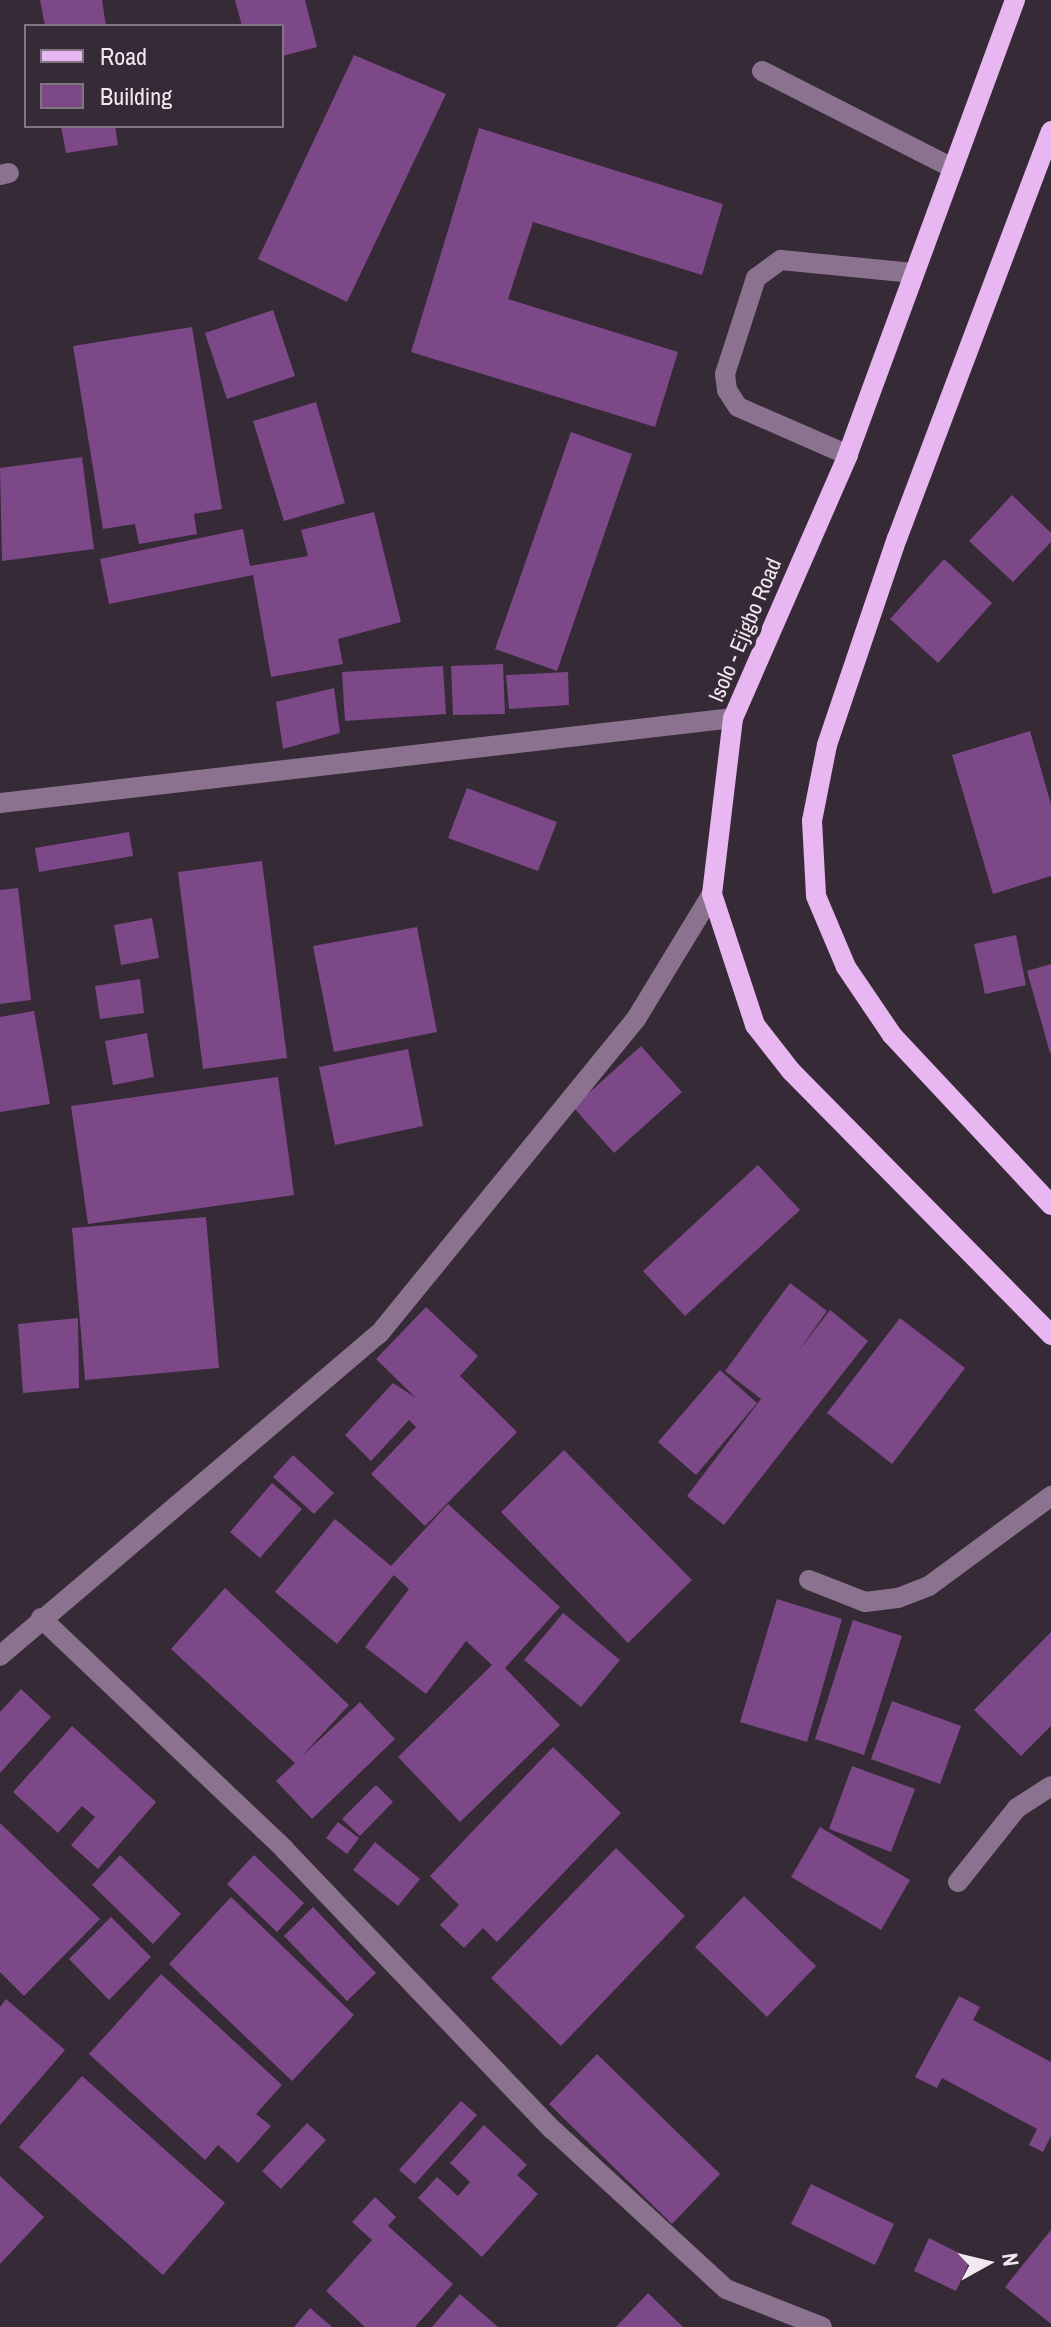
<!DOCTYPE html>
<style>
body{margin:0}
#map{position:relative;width:1051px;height:2327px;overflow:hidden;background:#362a37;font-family:"Archivo Narrow",sans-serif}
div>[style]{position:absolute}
.building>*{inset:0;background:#7d4887}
.minor>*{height:20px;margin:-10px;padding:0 10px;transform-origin:10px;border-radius:10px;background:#8b738f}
.major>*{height:20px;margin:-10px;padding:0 10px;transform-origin:10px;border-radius:10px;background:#e8b6f1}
span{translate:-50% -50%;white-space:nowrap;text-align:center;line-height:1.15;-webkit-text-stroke:8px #362a37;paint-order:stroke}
.street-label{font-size:22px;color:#f0e9f1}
.legend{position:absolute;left:24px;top:24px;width:260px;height:104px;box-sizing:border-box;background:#362a37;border:2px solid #807681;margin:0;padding:10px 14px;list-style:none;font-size:24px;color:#f0e9f1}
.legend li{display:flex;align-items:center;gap:16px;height:40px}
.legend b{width:40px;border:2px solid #807681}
.north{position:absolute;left:947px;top:2223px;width:80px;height:80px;-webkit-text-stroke:6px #362a37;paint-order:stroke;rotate:82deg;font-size:22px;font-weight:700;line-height:32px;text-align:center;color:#f0e9f1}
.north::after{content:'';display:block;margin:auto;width:28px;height:36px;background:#f0e9f1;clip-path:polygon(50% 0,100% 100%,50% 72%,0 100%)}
</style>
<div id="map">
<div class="building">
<div style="clip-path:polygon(40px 0,102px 0,106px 26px,45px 26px)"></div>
<div style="clip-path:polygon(235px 0,305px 0,317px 47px,282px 56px,282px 26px,242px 26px)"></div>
<div style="clip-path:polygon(354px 55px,446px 94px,347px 302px,258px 259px)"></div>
<div style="clip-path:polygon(61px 126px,115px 126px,118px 145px,66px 153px)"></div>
<div style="clip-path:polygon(479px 128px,723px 204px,702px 275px,533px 222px,508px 299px,678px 352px,655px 427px,411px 352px)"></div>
<div style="clip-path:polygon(273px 310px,295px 376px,227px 399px,205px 333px)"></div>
<div style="clip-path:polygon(192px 327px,222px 509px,194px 514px,197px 534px,139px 544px,135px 524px,103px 529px,73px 346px)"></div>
<div style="clip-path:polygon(316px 402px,345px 503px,284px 521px,253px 421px)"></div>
<div style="clip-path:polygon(571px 432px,632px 454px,557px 671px,495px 649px)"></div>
<div style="clip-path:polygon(82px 457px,94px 549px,2px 561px,0 468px)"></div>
<div style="clip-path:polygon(1012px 495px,1051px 533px,1051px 542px,1013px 582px,969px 541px)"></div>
<div style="clip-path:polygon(374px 512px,401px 622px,338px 639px,343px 664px,271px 677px,253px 575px,109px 604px,100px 559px,243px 529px,250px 566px,308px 556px,301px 530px)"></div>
<div style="clip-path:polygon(944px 559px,992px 603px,938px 663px,890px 619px)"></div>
<div style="clip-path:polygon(503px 664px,505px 714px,453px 715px,451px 666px)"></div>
<div style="clip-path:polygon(443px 666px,446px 714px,345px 721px,342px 672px)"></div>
<div style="clip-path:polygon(568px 672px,569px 705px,509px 709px,506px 675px)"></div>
<div style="clip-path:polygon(334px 688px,340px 733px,283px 749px,276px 702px)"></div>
<div style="clip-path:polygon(1030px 731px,1051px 804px,1051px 876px,993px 894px,952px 755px)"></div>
<div style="clip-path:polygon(467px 788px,557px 822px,538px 871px,448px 838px)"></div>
<div style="clip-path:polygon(129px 832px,133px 856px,39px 872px,35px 848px)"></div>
<div style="clip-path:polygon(262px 861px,287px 1058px,203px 1069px,178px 872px)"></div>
<div style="clip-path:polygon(18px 888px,31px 1000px,0 1004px,0 890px)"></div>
<div style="clip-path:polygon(152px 918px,159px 958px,121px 965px,114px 925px)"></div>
<div style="clip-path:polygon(417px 927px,437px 1032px,334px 1052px,313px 946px)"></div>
<div style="clip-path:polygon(1016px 935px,1026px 985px,985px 994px,974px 944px)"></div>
<div style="clip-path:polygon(1051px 964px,1051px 1053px,1050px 1053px,1027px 971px)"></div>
<div style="clip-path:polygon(140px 979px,144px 1013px,100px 1019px,95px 986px)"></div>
<div style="clip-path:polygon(34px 1011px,50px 1104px,0 1112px,0 1017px)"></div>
<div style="clip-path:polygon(147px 1033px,154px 1077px,113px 1085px,105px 1041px)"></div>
<div style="clip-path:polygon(641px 1046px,682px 1092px,614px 1153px,573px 1107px)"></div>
<div style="clip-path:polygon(408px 1049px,423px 1126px,335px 1145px,319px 1067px)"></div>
<div style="clip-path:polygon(278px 1077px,294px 1195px,88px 1224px,71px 1106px)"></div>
<div style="clip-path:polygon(758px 1165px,800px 1210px,685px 1316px,643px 1271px)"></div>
<div style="clip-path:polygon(206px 1217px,219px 1368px,85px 1380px,72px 1228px)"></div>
<div style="clip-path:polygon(790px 1283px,827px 1311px,797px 1353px,830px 1310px,868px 1341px,724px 1525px,687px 1496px,761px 1399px,725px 1371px)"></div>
<div style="clip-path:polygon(426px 1307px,478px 1356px,460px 1376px,517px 1432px,425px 1526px,371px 1474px,416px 1427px,409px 1420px,371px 1461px,345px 1435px,393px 1383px,416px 1398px,376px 1359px)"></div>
<div style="clip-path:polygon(78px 1318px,79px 1388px,23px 1393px,18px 1324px)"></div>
<div style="clip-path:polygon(900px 1318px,965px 1368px,892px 1464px,827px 1413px)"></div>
<div style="clip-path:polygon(720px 1370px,757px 1403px,696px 1475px,658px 1442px)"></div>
<div style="clip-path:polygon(564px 1450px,692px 1580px,628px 1643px,501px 1512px)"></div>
<div style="clip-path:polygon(293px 1455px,334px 1493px,314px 1514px,273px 1477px)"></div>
<div style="clip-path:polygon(272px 1483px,302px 1509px,260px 1558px,230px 1532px)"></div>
<div style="clip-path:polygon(448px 1504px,560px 1607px,505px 1668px,560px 1725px,460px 1822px,398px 1757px,492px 1665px,466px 1641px,426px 1694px,365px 1647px,409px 1589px,394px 1575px,337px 1644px,275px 1592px,335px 1519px,391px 1566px)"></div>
<div style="clip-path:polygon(225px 1588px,349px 1705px,301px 1757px,360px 1702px,395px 1739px,312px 1819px,276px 1781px,295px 1763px,171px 1649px)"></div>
<div style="clip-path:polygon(777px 1599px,842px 1619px,807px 1742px,740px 1722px)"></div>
<div style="clip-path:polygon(563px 1613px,620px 1660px,581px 1707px,524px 1660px)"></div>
<div style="clip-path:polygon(853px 1620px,902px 1636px,864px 1755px,815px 1739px)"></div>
<div style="clip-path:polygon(1051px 1632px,1051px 1726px,1021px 1756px,974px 1710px)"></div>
<div style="clip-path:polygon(21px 1689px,51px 1717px,0 1773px,0 1712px)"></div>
<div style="clip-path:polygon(892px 1701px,961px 1726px,940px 1784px,871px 1759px)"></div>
<div style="clip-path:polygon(72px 1726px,156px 1802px,98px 1869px,71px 1845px,95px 1817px,82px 1806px,58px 1833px,13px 1792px)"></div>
<div style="clip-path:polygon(553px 1747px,621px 1813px,497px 1942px,483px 1928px,464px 1948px,440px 1925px,459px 1905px,430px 1876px)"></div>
<div style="clip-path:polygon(852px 1766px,915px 1789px,891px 1852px,829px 1829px)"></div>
<div style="clip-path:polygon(376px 1785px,393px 1802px,360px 1836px,342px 1819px)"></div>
<div style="clip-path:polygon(338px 1822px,359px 1838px,347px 1854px,326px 1838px)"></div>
<div style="clip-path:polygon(0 1823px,100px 1919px,24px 1996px,0 1972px)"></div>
<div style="clip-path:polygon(820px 1827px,910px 1880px,881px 1930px,791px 1877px)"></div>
<div style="clip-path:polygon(375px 1842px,420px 1879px,398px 1906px,353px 1870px)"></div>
<div style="clip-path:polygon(616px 1848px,685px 1916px,561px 2046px,491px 1978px)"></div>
<div style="clip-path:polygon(120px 1855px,181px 1914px,153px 1944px,92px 1885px)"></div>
<div style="clip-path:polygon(254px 1855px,304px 1903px,277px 1932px,227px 1884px)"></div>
<div style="clip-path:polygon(744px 1896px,816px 1966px,767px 2017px,695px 1947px)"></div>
<div style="clip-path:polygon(231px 1897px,354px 2015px,292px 2081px,169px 1964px)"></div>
<div style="clip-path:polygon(313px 1907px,376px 1973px,347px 2001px,284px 1936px)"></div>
<div style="clip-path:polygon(111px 1917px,151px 1957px,109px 2000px,69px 1959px)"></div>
<div style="clip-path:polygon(161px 1974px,282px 2085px,256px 2114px,271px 2126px,238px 2163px,218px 2145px,205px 2160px,89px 2054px)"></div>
<div style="clip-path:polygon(959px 1996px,980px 2007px,973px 2020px,1051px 2062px,1051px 2136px,1043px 2152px,1029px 2145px,1037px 2129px,942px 2078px,937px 2088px,915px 2077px)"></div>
<div style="clip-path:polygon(6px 1999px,65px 2050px,0 2125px,0 2007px)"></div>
<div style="clip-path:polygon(597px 2054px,720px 2174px,672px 2224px,549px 2104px)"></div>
<div style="clip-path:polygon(82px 2076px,225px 2203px,163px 2275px,19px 2147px)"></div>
<div style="clip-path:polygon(461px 2101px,477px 2115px,415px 2184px,399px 2170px)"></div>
<div style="clip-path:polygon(307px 2123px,326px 2140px,281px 2189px,262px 2171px)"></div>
<div style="clip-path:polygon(484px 2125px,527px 2165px,517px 2175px,538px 2194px,482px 2257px,418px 2198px,437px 2177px,458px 2196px,470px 2182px,450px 2163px)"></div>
<div style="clip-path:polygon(0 2176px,44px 2217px,0 2264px)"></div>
<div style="clip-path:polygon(811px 2184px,894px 2224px,875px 2265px,791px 2224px)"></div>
<div style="clip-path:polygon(375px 2197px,396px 2217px,388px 2226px,453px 2284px,415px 2327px,365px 2327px,326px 2291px,372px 2240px,352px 2222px)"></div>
<div style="clip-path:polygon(1051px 2230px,1051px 2324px,1005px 2287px)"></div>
<div style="clip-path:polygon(929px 2238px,971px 2259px,956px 2291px,914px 2271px)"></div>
<div style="clip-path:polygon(648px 2293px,683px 2327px,616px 2327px)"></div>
<div style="clip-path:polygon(460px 2294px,498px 2327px,432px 2327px)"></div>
<div style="clip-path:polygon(310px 2308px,332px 2327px,294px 2327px)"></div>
</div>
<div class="minor">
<div style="left:762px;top:71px;width:213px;rotate:27deg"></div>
<div style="left:0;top:175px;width:9px;rotate:-13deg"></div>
<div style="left:848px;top:455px;width:120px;rotate:-156.4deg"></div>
<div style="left:738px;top:407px;width:20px;rotate:-123deg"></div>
<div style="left:727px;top:390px;width:16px;rotate:-97deg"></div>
<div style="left:725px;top:374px;width:101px;rotate:-72.1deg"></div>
<div style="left:756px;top:278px;width:31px;rotate:-36deg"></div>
<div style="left:781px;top:260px;width:133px;rotate:5.6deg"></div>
<div style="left:0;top:803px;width:738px;rotate:-6.61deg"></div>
<div style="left:809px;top:1580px;width:60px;rotate:21.4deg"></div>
<div style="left:865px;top:1602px;width:33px;rotate:-7deg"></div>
<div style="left:898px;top:1598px;width:33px;rotate:-21deg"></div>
<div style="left:929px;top:1586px;width:152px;rotate:-36.4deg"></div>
<div style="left:41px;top:1618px;width:335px;rotate:43.5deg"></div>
<div style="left:284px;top:1849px;width:388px;rotate:46.3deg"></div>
<div style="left:552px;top:2129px;width:236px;rotate:42.6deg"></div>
<div style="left:726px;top:2289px;width:103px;rotate:21.6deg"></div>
<div style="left:0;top:1656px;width:497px;rotate:-40.4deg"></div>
<div style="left:379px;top:1334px;width:407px;rotate:-50.8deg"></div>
<div style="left:636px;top:1019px;width:146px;rotate:-58.7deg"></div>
<div style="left:958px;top:1882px;width:95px;rotate:-51.4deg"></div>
<div style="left:1017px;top:1808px;width:40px;rotate:-32.9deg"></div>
</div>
<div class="major">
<div style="left:1015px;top:0;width:485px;rotate:110.2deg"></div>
<div style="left:848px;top:455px;width:287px;rotate:113.6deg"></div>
<div style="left:733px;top:718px;width:177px;rotate:96.8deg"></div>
<div style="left:712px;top:894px;width:138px;rotate:71.8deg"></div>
<div style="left:755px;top:1025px;width:58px;rotate:52deg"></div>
<div style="left:791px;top:1071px;width:371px;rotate:45.4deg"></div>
<div style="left:1051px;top:131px;width:435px;rotate:110.7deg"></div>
<div style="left:897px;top:538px;width:219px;rotate:108.7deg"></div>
<div style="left:827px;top:745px;width:77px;rotate:101.2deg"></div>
<div style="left:812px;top:821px;width:75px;rotate:86.9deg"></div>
<div style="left:816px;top:896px;width:77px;rotate:67.1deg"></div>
<div style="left:846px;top:967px;width:82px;rotate:55.9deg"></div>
<div style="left:892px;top:1035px;width:233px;rotate:46.9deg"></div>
</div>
<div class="street-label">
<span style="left:745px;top:630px;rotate:-67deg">Isolo - Ejigbo Road</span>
</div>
<ul class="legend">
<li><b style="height:10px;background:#e8b6f1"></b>Road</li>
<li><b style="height:22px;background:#7d4887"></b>Building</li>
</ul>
<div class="north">N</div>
</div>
